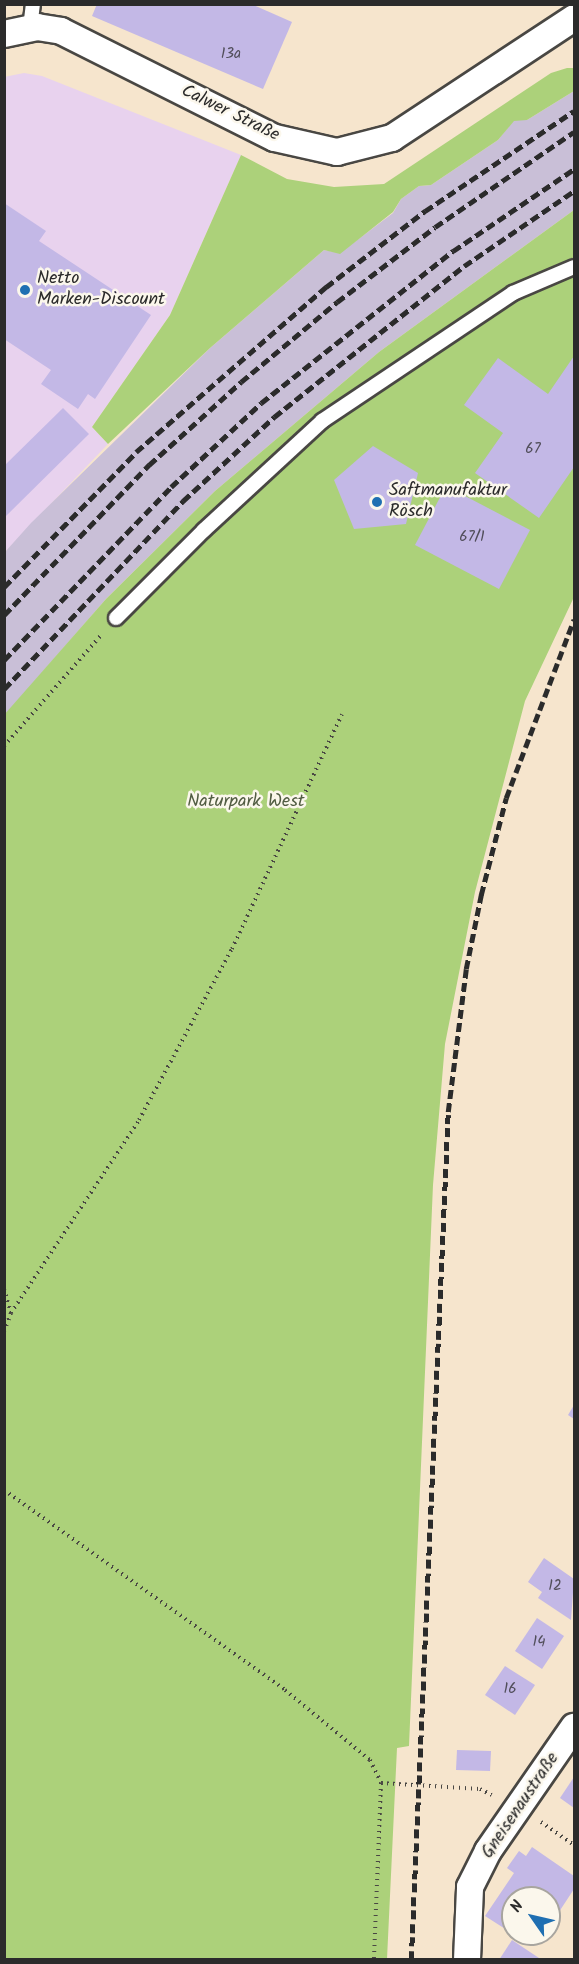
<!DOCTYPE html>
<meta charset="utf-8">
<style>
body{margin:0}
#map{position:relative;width:579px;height:1964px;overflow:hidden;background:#f6e5cd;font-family:Kalam,sans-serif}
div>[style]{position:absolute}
.built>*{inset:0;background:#e8d2ee}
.industrial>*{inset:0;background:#c9bfd7}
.green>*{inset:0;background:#acd17a}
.building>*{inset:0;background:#c3b8e6}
.path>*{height:4px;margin-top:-2px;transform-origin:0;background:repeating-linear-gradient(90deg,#494743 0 1.5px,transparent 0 6px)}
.roads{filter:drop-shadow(2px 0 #494743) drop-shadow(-2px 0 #494743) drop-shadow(0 2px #494743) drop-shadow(0 -2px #494743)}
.lane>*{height:14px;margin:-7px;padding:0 7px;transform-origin:7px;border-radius:7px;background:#fff}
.street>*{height:26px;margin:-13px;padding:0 13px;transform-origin:13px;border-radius:13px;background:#fff}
.rail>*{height:4.5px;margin-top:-2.25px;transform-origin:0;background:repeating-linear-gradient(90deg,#2b2b2b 0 9px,transparent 0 13.5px)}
.dots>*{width:16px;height:16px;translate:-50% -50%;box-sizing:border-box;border:3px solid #fbf7ec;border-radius:50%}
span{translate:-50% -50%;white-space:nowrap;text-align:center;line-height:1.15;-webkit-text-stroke:5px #fbf7ec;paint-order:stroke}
.number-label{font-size:15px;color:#514e5a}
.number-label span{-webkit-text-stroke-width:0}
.street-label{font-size:18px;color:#2b2b2b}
.poi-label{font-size:18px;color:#2b2b2b}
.left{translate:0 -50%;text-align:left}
.park-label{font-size:18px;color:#525d43}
.frame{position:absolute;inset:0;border:6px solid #2b2b2b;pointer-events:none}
.north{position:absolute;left:501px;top:1886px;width:60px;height:60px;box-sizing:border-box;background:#fbf7ec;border:2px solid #a8a59f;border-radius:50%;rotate:304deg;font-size:16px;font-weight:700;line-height:24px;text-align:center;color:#2b2b2b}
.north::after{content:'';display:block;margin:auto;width:21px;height:27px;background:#1f6fb2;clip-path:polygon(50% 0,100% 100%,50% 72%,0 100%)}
</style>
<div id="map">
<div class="built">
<div style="clip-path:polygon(24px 73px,42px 76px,241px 155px,170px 315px,92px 427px,108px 444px,5px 552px,4px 77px)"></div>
</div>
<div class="industrial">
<div style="clip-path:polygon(574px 91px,574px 210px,379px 352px,215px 491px,106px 599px,5px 715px,5px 552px,31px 523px,210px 348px,324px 250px,340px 253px,393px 213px,401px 199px,419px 186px,431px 185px,498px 140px,514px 120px,527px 120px)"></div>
</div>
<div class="green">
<div style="clip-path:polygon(567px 68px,574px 68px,574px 91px,527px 120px,514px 121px,498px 140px,431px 185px,419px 186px,401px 199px,393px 212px,340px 254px,324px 250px,210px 348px,108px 444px,92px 427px,170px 315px,241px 155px,287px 179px,334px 187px,384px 184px,551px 73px)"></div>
<div style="clip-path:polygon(574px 210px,574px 597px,525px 701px,475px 892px,445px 1044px,433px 1185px,409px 1746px,397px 1748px,387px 1959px,5px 1959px,4px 715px,106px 599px,215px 491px,379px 352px)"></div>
</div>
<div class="building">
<div style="clip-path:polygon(97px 4px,251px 4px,292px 22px,263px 89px,92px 16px)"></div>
<div style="clip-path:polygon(4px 203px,46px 231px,39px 241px,151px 315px,95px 399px,88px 394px,78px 409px,41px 384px,51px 370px,4px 339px)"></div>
<div style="clip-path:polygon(574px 356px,574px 467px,539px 518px,475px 473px,503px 433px,464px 405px,498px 358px,548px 394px)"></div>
<div style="clip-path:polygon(63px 408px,89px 434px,4px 518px,4px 466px)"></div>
<div style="clip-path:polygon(373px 446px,418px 473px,406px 524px,354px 529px,334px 480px)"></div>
<div style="clip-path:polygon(446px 486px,530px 530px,499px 589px,415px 545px)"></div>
<div style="clip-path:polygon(574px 1405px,574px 1419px,568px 1415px)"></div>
<div style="clip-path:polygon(544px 1558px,574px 1579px,571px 1620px,538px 1598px,542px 1592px,528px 1582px)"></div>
<div style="clip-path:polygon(537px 1618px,564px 1636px,542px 1669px,515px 1651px)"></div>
<div style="clip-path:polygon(505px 1666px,535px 1685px,515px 1715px,485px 1695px)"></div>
<div style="clip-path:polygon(457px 1750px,491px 1751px,490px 1771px,456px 1770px)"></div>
<div style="clip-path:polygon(574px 1777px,574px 1808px,560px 1798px)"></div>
<div style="clip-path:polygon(532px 1847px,574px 1876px,574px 1889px,555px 1918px,549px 1914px,549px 1898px,513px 1898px,510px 1932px,485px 1916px,514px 1873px,507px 1868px,519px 1851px,526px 1856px)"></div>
<div style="clip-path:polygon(512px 1940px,542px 1960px,499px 1960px)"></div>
</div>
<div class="path">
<div style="left:4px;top:746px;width:149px;rotate:-48.8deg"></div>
<div style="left:4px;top:1289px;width:25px;rotate:74deg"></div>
<div style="left:11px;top:1313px;width:19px;rotate:111deg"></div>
<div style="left:11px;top:1313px;width:232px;rotate:-56.4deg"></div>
<div style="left:139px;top:1120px;width:195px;rotate:-61.5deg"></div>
<div style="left:232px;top:949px;width:259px;rotate:-64.9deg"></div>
<div style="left:4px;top:1490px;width:345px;rotate:35.4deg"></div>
<div style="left:285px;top:1690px;width:110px;rotate:39.5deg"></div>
<div style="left:370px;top:1760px;width:25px;rotate:64deg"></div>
<div style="left:381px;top:1783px;width:177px;rotate:92.3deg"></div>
<div style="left:381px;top:1783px;width:99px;rotate:3.5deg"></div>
<div style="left:480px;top:1789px;width:13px;rotate:27deg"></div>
<div style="left:541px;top:1822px;width:40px;rotate:34.9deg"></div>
</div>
<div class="roads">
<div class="lane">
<div style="left:30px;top:28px;width:24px;rotate:-83deg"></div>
<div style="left:116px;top:618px;width:124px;rotate:-45deg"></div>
<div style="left:204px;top:530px;width:161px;rotate:-42.7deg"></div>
<div style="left:322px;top:421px;width:230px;rotate:-33.8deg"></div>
<div style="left:513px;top:293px;width:66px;rotate:-23.1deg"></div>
</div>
<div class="street">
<div style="left:4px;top:34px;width:34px;rotate:-12deg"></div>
<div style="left:37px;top:27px;width:24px;rotate:9deg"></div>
<div style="left:61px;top:31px;width:239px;rotate:26.6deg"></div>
<div style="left:275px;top:138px;width:64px;rotate:12.7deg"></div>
<div style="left:337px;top:152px;width:57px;rotate:-14.3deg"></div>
<div style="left:392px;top:138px;width:218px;rotate:-33.4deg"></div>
<div style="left:467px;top:1960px;width:73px;rotate:-87.6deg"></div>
<div style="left:470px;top:1887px;width:40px;rotate:-63.4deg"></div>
<div style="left:488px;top:1851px;width:151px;rotate:-55.3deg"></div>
</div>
</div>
<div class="rail">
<div style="left:4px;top:587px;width:189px;rotate:-45.6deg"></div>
<div style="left:136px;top:452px;width:252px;rotate:-41deg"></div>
<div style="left:326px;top:287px;width:125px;rotate:-37.5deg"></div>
<div style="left:425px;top:211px;width:179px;rotate:-33.9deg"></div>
<div style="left:4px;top:615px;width:209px;rotate:-46deg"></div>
<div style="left:149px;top:465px;width:124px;rotate:-42.1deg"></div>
<div style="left:241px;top:382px;width:125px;rotate:-39.8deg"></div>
<div style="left:337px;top:302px;width:123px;rotate:-37.4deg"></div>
<div style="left:435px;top:227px;width:168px;rotate:-34.4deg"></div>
<div style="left:4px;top:660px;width:240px;rotate:-46deg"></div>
<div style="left:171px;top:487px;width:123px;rotate:-43deg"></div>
<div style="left:261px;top:403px;width:245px;rotate:-38.4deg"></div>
<div style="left:453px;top:251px;width:146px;rotate:-34.1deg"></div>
<div style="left:4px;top:689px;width:260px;rotate:-46.4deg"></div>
<div style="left:183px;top:501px;width:124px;rotate:-42.7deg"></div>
<div style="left:274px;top:417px;width:243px;rotate:-38.5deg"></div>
<div style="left:464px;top:266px;width:133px;rotate:-34.3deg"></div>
<div style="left:411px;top:1960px;width:849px;rotate:-87.5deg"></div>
<div style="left:448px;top:1112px;width:144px;rotate:-82.8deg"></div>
<div style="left:466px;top:969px;width:76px;rotate:-78.5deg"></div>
<div style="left:481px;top:895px;width:100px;rotate:-75.5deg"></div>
<div style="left:506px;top:798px;width:191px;rotate:-69.2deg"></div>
</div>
<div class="dots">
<div style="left:25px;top:290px;background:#1f6fb2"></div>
<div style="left:377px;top:502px;background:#1f6fb2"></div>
</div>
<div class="number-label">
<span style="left:231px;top:55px">13a</span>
<span style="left:533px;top:450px">67</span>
<span style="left:472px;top:538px">67/1</span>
<span style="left:555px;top:1587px">12</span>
<span style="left:539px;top:1643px">14</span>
<span style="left:510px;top:1690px">16</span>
</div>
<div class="street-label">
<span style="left:230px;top:114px;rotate:26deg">Calwer Straße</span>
<span style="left:521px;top:1806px;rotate:-56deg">Gneisenaustraße</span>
</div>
<div class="poi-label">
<span class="left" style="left:37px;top:290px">Netto<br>Marken-Discount</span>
<span class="left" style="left:389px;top:502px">Saftmanufaktur<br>Rösch</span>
</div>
<div class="park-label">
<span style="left:246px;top:802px">Naturpark West</span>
</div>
<div class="frame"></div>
<div class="north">N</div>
</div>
